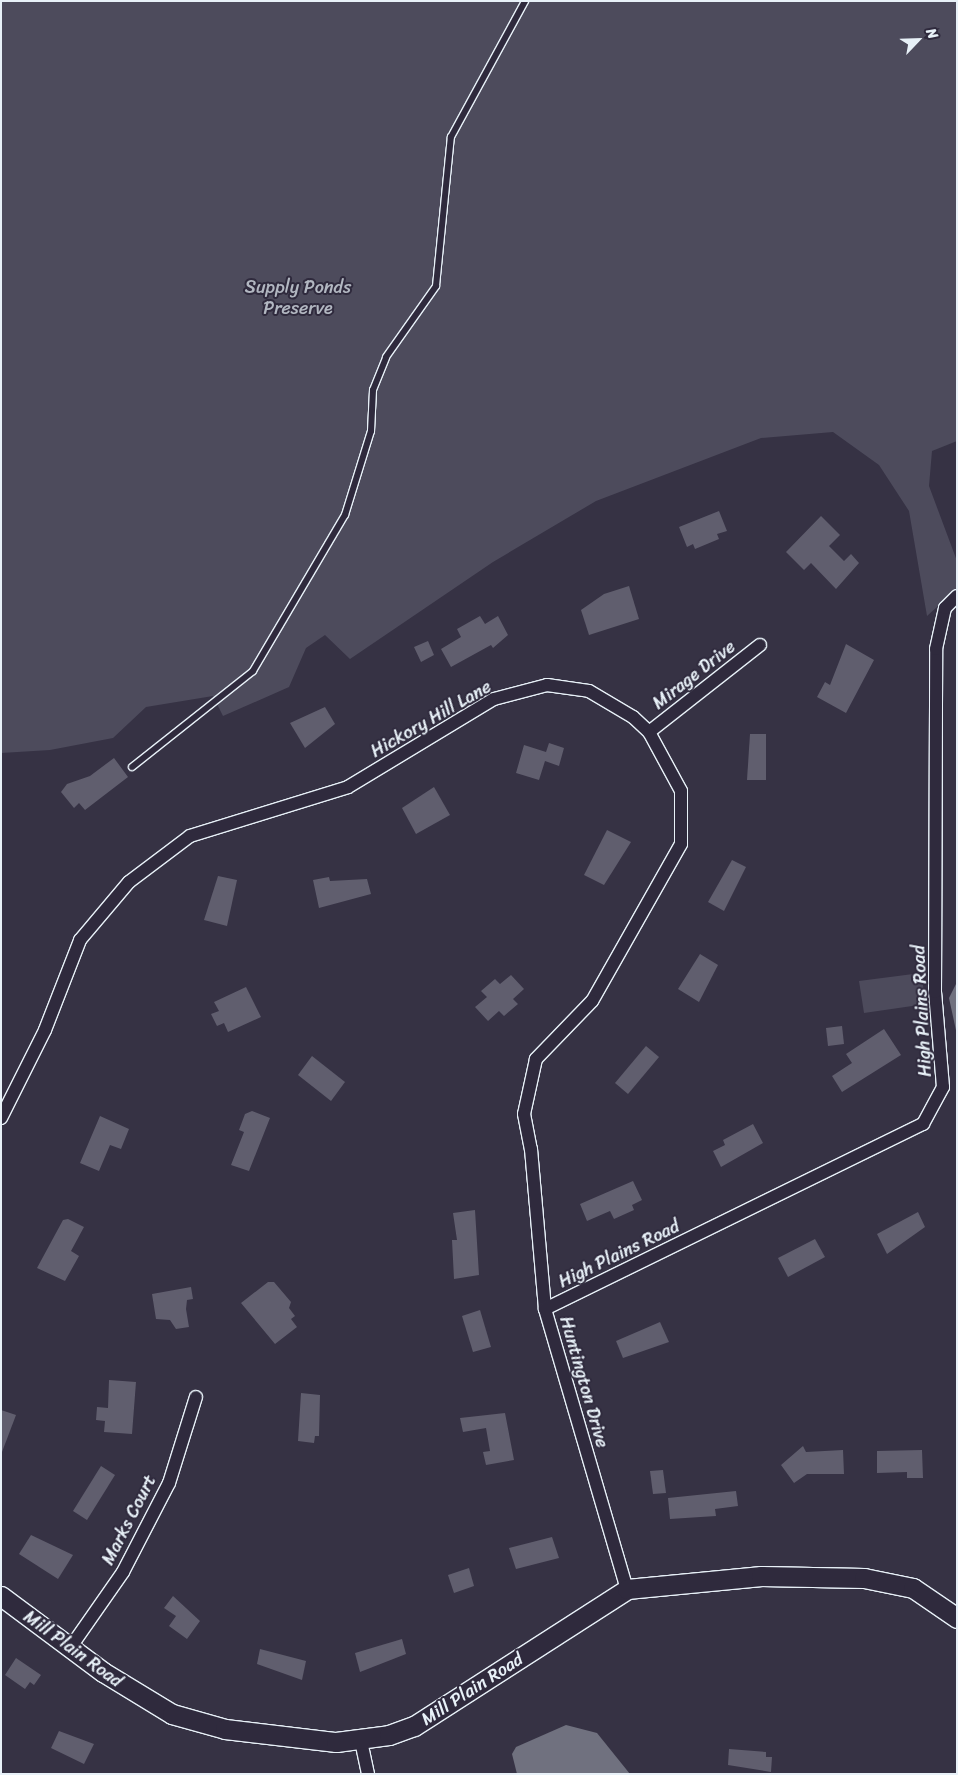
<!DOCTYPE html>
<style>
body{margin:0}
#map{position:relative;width:958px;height:1775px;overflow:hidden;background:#363244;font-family:Sriracha,sans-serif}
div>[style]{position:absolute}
.green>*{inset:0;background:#4d4b5c}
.water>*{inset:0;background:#70717f}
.building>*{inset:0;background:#605e6e}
.roads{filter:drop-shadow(1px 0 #e8f1f8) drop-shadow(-1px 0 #e8f1f8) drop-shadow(0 1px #e8f1f8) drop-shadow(0 -1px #e8f1f8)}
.lane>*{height:6px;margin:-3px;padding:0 3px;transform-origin:3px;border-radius:3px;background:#2f2a3d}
.street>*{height:12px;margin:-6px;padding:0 6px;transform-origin:6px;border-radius:6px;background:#2f2a3d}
.secondary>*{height:19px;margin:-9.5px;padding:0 9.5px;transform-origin:9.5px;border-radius:9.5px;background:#2f2a3d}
span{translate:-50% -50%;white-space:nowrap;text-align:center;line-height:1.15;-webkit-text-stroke:4px #2f2a3d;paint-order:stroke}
.park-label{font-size:18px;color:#b2b7c1}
.street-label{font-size:18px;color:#e8f1f8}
.frame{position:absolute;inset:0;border:2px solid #e8f1f8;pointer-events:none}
.north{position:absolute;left:893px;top:15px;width:50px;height:50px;-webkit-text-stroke:4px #2f2a3d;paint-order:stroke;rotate:66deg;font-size:14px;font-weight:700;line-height:20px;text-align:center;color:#e8f1f8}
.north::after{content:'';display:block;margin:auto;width:18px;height:22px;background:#e8f1f8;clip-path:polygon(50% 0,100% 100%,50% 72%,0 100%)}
</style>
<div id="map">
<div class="green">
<div style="clip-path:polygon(1px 1px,957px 1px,957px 441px,932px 451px,929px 486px,957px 561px,957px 589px,927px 616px,909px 511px,879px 465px,833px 432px,761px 438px,596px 501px,493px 562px,350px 659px,325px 635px,306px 648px,289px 687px,223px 716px,213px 696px,146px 707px,113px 738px,50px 750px,1px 753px)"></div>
<div style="clip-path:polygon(921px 973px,926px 1004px,864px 1013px,859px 981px)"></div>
</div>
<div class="water">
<div style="clip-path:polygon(957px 982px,957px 1035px,949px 998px)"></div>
<div style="clip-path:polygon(566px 1725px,597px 1733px,630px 1774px,517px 1774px,512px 1754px,516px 1747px)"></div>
</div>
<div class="building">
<div style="clip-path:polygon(719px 511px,727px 531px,717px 534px,719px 539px,695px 549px,693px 544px,687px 547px,679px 527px)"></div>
<div style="clip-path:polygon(821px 516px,840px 535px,829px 546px,844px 561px,851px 554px,859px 563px,836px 589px,811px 563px,804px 570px,786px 552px)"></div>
<div style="clip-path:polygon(629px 586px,639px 619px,589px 635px,581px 610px,604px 594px)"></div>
<div style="clip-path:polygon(480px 616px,485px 624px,498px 616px,508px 635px,493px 648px,491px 645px,451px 667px,441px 649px,461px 637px,457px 629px)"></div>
<div style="clip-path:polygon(428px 641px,434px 655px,421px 662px,414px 647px)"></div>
<div style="clip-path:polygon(846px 644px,874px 660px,846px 713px,817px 697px,825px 682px,830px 685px)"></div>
<div style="clip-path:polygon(325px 707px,335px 724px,305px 748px,290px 723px)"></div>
<div style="clip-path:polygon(750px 734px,766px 734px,766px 780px,747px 780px)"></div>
<div style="clip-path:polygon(549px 743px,564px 748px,559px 766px,545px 761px,539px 780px,516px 773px,524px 745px,546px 752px)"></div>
<div style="clip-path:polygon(114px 758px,128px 777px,85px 810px,79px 803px,74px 808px,61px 792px,67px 784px,90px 776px)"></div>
<div style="clip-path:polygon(434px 787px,450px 815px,416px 834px,402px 808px)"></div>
<div style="clip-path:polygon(607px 830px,631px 842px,604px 885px,584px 875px)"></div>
<div style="clip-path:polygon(732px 860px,746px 867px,724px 911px,708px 902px)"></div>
<div style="clip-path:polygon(218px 876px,237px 880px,227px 926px,204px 920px)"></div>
<div style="clip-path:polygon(329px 877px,330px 881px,367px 879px,371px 894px,319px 908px,313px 880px)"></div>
<div style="clip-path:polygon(700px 954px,718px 965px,699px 1002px,678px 989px)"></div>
<div style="clip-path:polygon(511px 975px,524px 989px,513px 999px,518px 1004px,504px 1016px,499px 1011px,488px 1021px,475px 1007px,487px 997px,481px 991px,495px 979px,500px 984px)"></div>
<div style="clip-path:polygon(246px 987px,261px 1017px,228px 1032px,224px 1023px,217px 1026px,211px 1014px,219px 1011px,214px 1002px)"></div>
<div style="clip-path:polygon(842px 1026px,844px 1044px,828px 1046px,826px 1028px)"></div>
<div style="clip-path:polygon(884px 1029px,901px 1055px,842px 1092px,832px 1076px,852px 1063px,846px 1054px)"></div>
<div style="clip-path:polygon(646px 1046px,659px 1057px,628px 1094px,615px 1083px)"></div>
<div style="clip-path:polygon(312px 1056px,345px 1082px,331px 1101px,298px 1075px)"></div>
<div style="clip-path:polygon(252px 1111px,270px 1118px,249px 1171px,231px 1165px,244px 1132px,239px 1130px,245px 1114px)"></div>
<div style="clip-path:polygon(100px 1116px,129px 1129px,121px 1149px,110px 1145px,99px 1171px,80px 1163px)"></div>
<div style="clip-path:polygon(753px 1124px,763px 1143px,721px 1167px,713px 1151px,725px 1145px,723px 1140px)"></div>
<div style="clip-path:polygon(633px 1181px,642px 1200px,632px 1205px,634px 1210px,614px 1219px,610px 1211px,587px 1221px,580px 1204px)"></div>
<div style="clip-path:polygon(475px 1210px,479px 1275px,454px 1279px,452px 1240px,457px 1240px,453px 1213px)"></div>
<div style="clip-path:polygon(918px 1212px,925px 1227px,887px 1254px,877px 1234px)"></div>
<div style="clip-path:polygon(68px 1219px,84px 1227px,71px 1251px,79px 1256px,65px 1281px,37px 1268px,63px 1220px)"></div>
<div style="clip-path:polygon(815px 1239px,825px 1257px,788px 1277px,778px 1258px)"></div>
<div style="clip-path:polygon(268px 1282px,274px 1282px,291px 1302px,289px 1308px,295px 1316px,291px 1319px,297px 1327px,275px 1344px,241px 1303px)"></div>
<div style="clip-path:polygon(191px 1287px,193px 1299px,187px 1300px,186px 1309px,189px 1327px,176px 1329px,170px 1320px,156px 1319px,152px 1294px)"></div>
<div style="clip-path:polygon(480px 1310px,491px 1347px,473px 1352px,462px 1316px)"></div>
<div style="clip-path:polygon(660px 1322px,669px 1342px,623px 1358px,616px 1341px)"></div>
<div style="clip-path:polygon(109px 1380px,136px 1382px,132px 1434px,104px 1432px,105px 1421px,96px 1420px,97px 1407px,108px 1408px)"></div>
<div style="clip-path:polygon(301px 1393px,320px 1395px,319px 1436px,315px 1436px,314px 1443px,298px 1441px)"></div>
<div style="clip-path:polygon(1px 1410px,16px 1415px,2px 1452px,1px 1452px)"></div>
<div style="clip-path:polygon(505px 1413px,514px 1460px,486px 1465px,483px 1452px,490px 1451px,486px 1428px,463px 1432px,460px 1418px)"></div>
<div style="clip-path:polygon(803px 1446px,806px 1452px,843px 1450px,844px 1474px,807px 1474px,794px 1483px,781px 1465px)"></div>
<div style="clip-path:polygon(922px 1450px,923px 1478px,907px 1478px,907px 1472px,877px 1473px,877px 1451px)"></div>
<div style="clip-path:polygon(101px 1466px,115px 1475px,87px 1520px,73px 1511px)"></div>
<div style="clip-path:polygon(663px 1470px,666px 1493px,653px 1494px,650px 1471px)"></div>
<div style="clip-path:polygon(736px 1491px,738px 1506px,715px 1509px,716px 1516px,670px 1519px,668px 1498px)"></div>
<div style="clip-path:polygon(31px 1535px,73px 1555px,58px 1579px,19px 1554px)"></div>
<div style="clip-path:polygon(552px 1537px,559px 1558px,516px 1569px,509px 1548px)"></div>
<div style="clip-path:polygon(469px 1568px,474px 1586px,454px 1593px,448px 1575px)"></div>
<div style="clip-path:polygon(173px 1596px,200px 1621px,187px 1639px,169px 1626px,176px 1616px,164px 1608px)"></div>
<div style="clip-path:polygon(402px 1639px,406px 1654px,360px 1672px,355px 1653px)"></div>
<div style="clip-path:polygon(260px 1649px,306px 1661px,302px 1680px,257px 1664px)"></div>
<div style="clip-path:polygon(16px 1658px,41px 1675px,34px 1685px,30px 1682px,25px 1689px,5px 1675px)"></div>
<div style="clip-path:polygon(59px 1731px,94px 1744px,84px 1764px,51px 1748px)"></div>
<div style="clip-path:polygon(729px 1749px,766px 1752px,766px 1757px,772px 1757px,771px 1772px,728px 1765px)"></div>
</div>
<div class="roads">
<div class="lane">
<div style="left:132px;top:767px;width:154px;rotate:-38.4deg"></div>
<div style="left:253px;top:671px;width:181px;rotate:-59.5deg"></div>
<div style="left:345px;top:515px;width:88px;rotate:-72.8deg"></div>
<div style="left:371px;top:431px;width:41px;rotate:-87.2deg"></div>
<div style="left:373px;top:390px;width:35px;rotate:-68deg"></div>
<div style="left:386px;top:357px;width:87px;rotate:-54.8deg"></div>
<div style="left:436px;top:286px;width:150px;rotate:-84.3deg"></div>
<div style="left:451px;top:137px;width:155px;rotate:-61.4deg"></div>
</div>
<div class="street">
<div style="left:649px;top:732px;width:141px;rotate:-38.1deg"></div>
<div style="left:1px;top:1118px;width:98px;rotate:-63.4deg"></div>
<div style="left:45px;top:1030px;width:97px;rotate:-68.7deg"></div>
<div style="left:80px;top:940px;width:76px;rotate:-49.8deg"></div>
<div style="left:129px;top:882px;width:76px;rotate:-37deg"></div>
<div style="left:190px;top:836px;width:165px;rotate:-17.2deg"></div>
<div style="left:348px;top:787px;width:170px;rotate:-31.1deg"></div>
<div style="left:494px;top:699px;width:55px;rotate:-14.8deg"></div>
<div style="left:547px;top:685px;width:42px;rotate:8.1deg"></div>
<div style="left:589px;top:691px;width:51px;rotate:30.6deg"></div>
<div style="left:633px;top:717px;width:22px;rotate:43deg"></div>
<div style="left:649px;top:732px;width:67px;rotate:61.5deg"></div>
<div style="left:681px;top:791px;width:53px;rotate:90deg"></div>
<div style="left:681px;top:844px;width:180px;rotate:119.5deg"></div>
<div style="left:592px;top:1001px;width:81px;rotate:134deg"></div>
<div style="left:536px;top:1059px;width:56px;rotate:102.3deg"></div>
<div style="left:524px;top:1114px;width:36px;rotate:79deg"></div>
<div style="left:531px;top:1149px;width:161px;rotate:85deg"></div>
<div style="left:545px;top:1309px;width:292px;rotate:73.7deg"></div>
<div style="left:545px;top:1309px;width:421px;rotate:-26.1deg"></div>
<div style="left:923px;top:1124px;width:42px;rotate:-61.6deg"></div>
<div style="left:943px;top:1087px;width:95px;rotate:-94.8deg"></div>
<div style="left:935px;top:992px;width:343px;rotate:-89.8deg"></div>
<div style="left:936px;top:649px;width:42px;rotate:-77.6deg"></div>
<div style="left:945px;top:608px;width:17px;rotate:-45deg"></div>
<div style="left:70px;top:1648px;width:93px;rotate:-55.1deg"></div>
<div style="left:123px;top:1572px;width:100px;rotate:-62.7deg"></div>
<div style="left:169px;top:1483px;width:90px;rotate:-72.6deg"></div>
<div style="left:361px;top:1741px;width:34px;rotate:78deg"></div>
</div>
<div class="secondary">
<div style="left:1px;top:1596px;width:127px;rotate:36.7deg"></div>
<div style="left:103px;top:1672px;width:81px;rotate:31.3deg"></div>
<div style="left:172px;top:1714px;width:55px;rotate:15.8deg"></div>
<div style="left:225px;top:1729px;width:112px;rotate:6.7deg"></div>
<div style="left:336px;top:1742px;width:53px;rotate:-7.5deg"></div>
<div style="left:389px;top:1735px;width:27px;rotate:-20deg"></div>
<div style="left:414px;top:1726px;width:253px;rotate:-32.7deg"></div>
<div style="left:627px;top:1589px;width:135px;rotate:-5.5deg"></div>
<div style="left:761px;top:1576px;width:103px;rotate:1.1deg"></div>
<div style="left:864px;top:1578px;width:50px;rotate:11.5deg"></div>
<div style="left:913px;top:1588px;width:53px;rotate:34.3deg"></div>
</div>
</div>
<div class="park-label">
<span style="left:298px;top:298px">Supply Ponds<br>Preserve</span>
</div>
<div class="street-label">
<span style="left:694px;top:675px;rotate:-38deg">Mirage Drive</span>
<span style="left:431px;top:719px;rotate:-30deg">Hickory Hill Lane</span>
<span style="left:922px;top:1011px;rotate:-93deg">High Plains Road</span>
<span style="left:619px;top:1254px;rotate:-26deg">High Plains Road</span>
<span style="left:584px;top:1382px;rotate:74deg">Huntington Drive</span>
<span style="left:129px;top:1520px;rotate:-63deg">Marks Court</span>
<span style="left:73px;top:1649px;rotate:36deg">Mill Plain Road</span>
<span style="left:472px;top:1689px;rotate:-33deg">Mill Plain Road</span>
</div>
<div class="frame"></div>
<div class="north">N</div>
</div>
